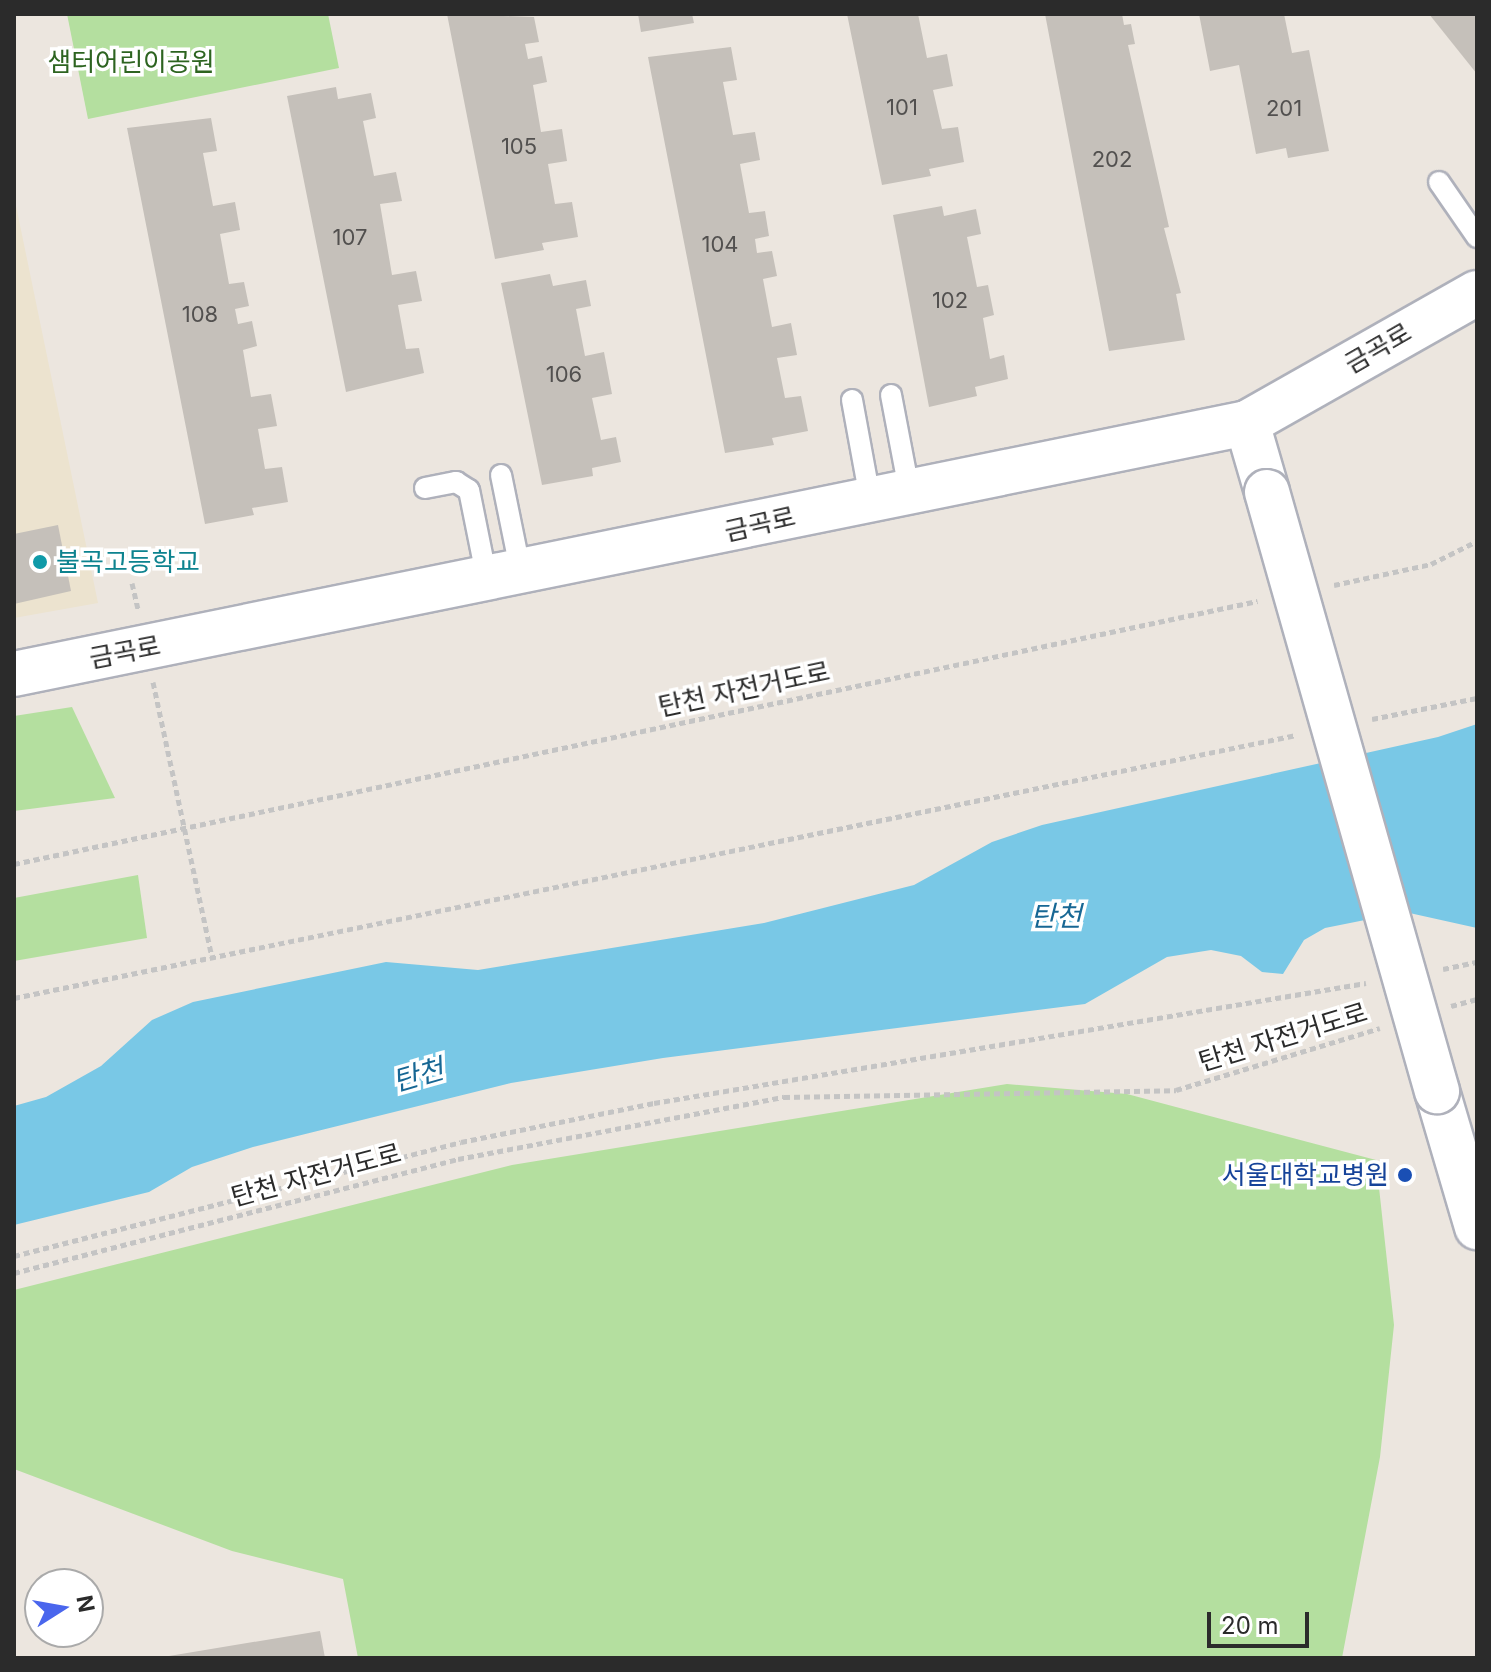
<!DOCTYPE html>
<meta charset="utf-8">
<style>
body{margin:0}
#map{position:relative;width:1491px;height:1672px;overflow:hidden;background:#ece6df;font-family:Inter,"Noto Sans KR",sans-serif}
div>[style]{position:absolute}
.education>*{inset:0;background:#ece3cf}
.green>*{inset:0;background:#b4df9f}
.water>*{inset:0;background:#79c8e6}
.building>*{inset:0;background:#c5c0ba}
.path>*{height:5px;margin-top:-2.5px;transform-origin:0;background:repeating-linear-gradient(90deg,#c4c4c4 0 6px,transparent 0 10px)}
.roads{filter:drop-shadow(2px 0 #afb1bb) drop-shadow(-2px 0 #afb1bb) drop-shadow(0 2px #afb1bb) drop-shadow(0 -2px #afb1bb)}
.service>*{height:20px;margin:-10px;padding:0 10px;transform-origin:10px;border-radius:10px;background:#fff}
.tertiary>*{height:44px;margin:-22px;padding:0 22px;transform-origin:22px;border-radius:22px;background:#fff}
.secondary>*{height:44px;margin:-22px;padding:0 22px;transform-origin:22px;border-radius:22px;background:#fff}
.bridges{filter:drop-shadow(2px 0 #afb1bb) drop-shadow(-2px 0 #afb1bb) drop-shadow(0 2px #afb1bb) drop-shadow(0 -2px #afb1bb)}
.tertiary-bridge>*{height:44px;margin:-22px;padding:0 22px;transform-origin:22px;border-radius:22px;background:#fff}
.dots>*{width:22px;height:22px;translate:-50% -50%;box-sizing:border-box;border:4px solid #fff;border-radius:50%}
span{translate:-50% -50%;white-space:nowrap;text-align:center;line-height:1.15;-webkit-text-stroke:7px #fff;paint-order:stroke}
.number-label{font-size:22px;color:#52504f}
.number-label span{-webkit-text-stroke-width:0}
.park-label{font-size:26px;color:#2d6420}
.street-label{font-size:26px;color:#2b2b2b}
.culture-label{font-size:26px;color:#0d838f}
.left{translate:0 -50%;text-align:left}
.transit-label{font-size:26px;color:#164399}
.right{translate:-100% -50%;text-align:right}
.water-label{font-size:28px;color:#176794;font-style:italic}
.frame{position:absolute;inset:0;border:16px solid #2b2b2b;pointer-events:none}
.north{position:absolute;left:24px;top:1568px;width:80px;height:80px;box-sizing:border-box;background:#fff;border:2px solid #aaa;border-radius:50%;rotate:79deg;font-size:22px;font-weight:700;line-height:32px;text-align:center;color:#2b2b2b}
.north::after{content:'';display:block;margin:auto;width:28px;height:36px;background:#4a66ed;clip-path:polygon(50% 0,100% 100%,50% 72%,0 100%)}
.scale{position:absolute;left:1207px;top:1612px;width:102px;height:36px;box-sizing:border-box;border:4px solid #2b2b2b;border-top:0;padding-left:10px;font-size:24px;line-height:28px;white-space:nowrap;color:#2b2b2b;-webkit-text-stroke:6px #fff;paint-order:stroke}
</style>
<div id="map">
<div class="education">
<div style="clip-path:polygon(14px 196px,98px 603px,14px 618px)"></div>
</div>
<div class="green">
<div style="clip-path:polygon(67px 14px,328px 14px,339px 68px,88px 119px)"></div>
<div style="clip-path:polygon(72px 707px,115px 798px,14px 811px,14px 716px)"></div>
<div style="clip-path:polygon(138px 875px,147px 938px,14px 961px,14px 898px)"></div>
<div style="clip-path:polygon(1007px 1084px,1127px 1094px,1376px 1160px,1394px 1325px,1380px 1457px,1342px 1658px,358px 1658px,343px 1579px,232px 1551px,14px 1469px,14px 1290px,512px 1165px)"></div>
</div>
<div class="water">
<div style="clip-path:polygon(1477px 724px,1477px 928px,1405px 912px,1325px 928px,1304px 940px,1283px 974px,1262px 972px,1241px 956px,1211px 950px,1167px 957px,1085px 1004px,663px 1058px,511px 1083px,253px 1147px,192px 1167px,149px 1192px,14px 1225px,14px 1106px,46px 1097px,101px 1066px,152px 1020px,193px 1002px,386px 962px,478px 970px,764px 923px,914px 885px,992px 842px,1042px 825px,1438px 737px)"></div>
</div>
<div class="building">
<div style="clip-path:polygon(447px 14px,534px 17px,539px 42px,525px 44px,528px 59px,542px 56px,547px 82px,533px 85px,541px 132px,562px 129px,567px 161px,548px 164px,555px 204px,572px 202px,578px 237px,542px 243px,544px 250px,495px 259px)"></div>
<div style="clip-path:polygon(638px 14px,692px 14px,694px 23px,641px 32px)"></div>
<div style="clip-path:polygon(847px 14px,918px 14px,927px 58px,947px 54px,953px 86px,933px 90px,942px 129px,958px 127px,964px 162px,929px 169px,931px 176px,882px 185px)"></div>
<div style="clip-path:polygon(1045px 14px,1122px 14px,1124px 25px,1131px 24px,1135px 44px,1128px 45px,1169px 227px,1164px 228px,1181px 293px,1176px 294px,1185px 340px,1109px 351px)"></div>
<div style="clip-path:polygon(1199px 14px,1284px 14px,1292px 53px,1309px 50px,1329px 151px,1288px 158px,1286px 148px,1256px 154px,1239px 65px,1210px 71px)"></div>
<div style="clip-path:polygon(1429px 14px,1477px 14px,1477px 74px)"></div>
<div style="clip-path:polygon(731px 47px,737px 80px,723px 82px,733px 135px,755px 132px,760px 160px,740px 164px,749px 213px,765px 211px,769px 236px,755px 239px,757px 253px,772px 251px,777px 276px,763px 279px,772px 327px,791px 323px,797px 355px,777px 358px,785px 398px,801px 396px,808px 431px,772px 438px,774px 445px,725px 453px,648px 57px)"></div>
<div style="clip-path:polygon(336px 87px,338px 99px,371px 93px,376px 118px,363px 121px,374px 176px,396px 172px,402px 201px,380px 204px,392px 275px,416px 271px,422px 301px,398px 305px,406px 349px,419px 348px,424px 373px,346px 392px,287px 96px)"></div>
<div style="clip-path:polygon(211px 118px,217px 151px,203px 153px,213px 206px,235px 202px,240px 230px,220px 234px,229px 284px,244px 282px,249px 306px,235px 309px,238px 324px,252px 321px,257px 346px,243px 350px,251px 397px,271px 394px,277px 426px,258px 429px,265px 469px,282px 467px,288px 502px,252px 508px,254px 515px,205px 524px,127px 128px)"></div>
<div style="clip-path:polygon(942px 206px,944px 216px,976px 209px,981px 234px,967px 237px,977px 287px,988px 285px,994px 315px,983px 318px,990px 359px,1004px 355px,1008px 379px,975px 387px,977px 396px,929px 407px,893px 215px)"></div>
<div style="clip-path:polygon(550px 274px,553px 286px,586px 280px,591px 306px,576px 309px,585px 356px,604px 352px,612px 394px,592px 398px,601px 440px,616px 437px,621px 462px,592px 468px,593px 476px,542px 485px,501px 283px)"></div>
<div style="clip-path:polygon(58px 525px,71px 591px,14px 604px,14px 534px)"></div>
<div style="clip-path:polygon(320px 1631px,325px 1658px,169px 1658px,169px 1656px)"></div>
</div>
<div class="path">
<div style="left:132px;top:583px;width:28px;rotate:77deg"></div>
<div style="left:1334px;top:585px;width:99px;rotate:-12.2deg"></div>
<div style="left:1431px;top:564px;width:51px;rotate:-26.6deg"></div>
<div style="left:153px;top:682px;width:282px;rotate:77.9deg"></div>
<div style="left:1372px;top:719px;width:107px;rotate:-11.3deg"></div>
<div style="left:14px;top:864px;width:1271px;rotate:-11.94deg"></div>
<div style="left:1443px;top:969px;width:35px;rotate:-12deg"></div>
<div style="left:14px;top:998px;width:1309px;rotate:-11.59deg"></div>
<div style="left:1451px;top:1006px;width:27px;rotate:-15deg"></div>
<div style="left:14px;top:1256px;width:461px;rotate:-14.3deg"></div>
<div style="left:461px;top:1142px;width:197px;rotate:-11.4deg"></div>
<div style="left:654px;top:1103px;width:722px;rotate:-9.57deg"></div>
<div style="left:14px;top:1273px;width:458px;rotate:-14.4deg"></div>
<div style="left:458px;top:1159px;width:332px;rotate:-10.8deg"></div>
<div style="left:784px;top:1097px;width:392px;rotate:-1deg"></div>
<div style="left:1176px;top:1090px;width:213px;rotate:-16.9deg"></div>
</div>
<div class="roads">
<div class="service">
<div style="left:1439px;top:182px;width:67px;rotate:55.4deg"></div>
<div style="left:891px;top:395px;width:96px;rotate:79.2deg"></div>
<div style="left:852px;top:400px;width:100px;rotate:79.6deg"></div>
<div style="left:501px;top:475px;width:100px;rotate:78.5deg"></div>
<div style="left:425px;top:488px;width:32px;rotate:-11deg"></div>
<div style="left:456px;top:482px;width:15px;rotate:32deg"></div>
<div style="left:469px;top:490px;width:91px;rotate:78.6deg"></div>
</div>
<div class="tertiary">
<div style="left:1247px;top:423px;width:72px;rotate:73.8deg"></div>
<div style="left:1437px;top:1091px;width:142px;rotate:73.6deg"></div>
</div>
<div class="secondary">
<div style="left:14px;top:674px;width:1258px;rotate:-11.51deg"></div>
<div style="left:1247px;top:423px;width:264px;rotate:-29.5deg"></div>
</div>
</div>
<div class="bridges">
<div class="tertiary-bridge">
<div style="left:1267px;top:492px;width:623px;rotate:74.16deg"></div>
</div>
</div>
<div class="dots">
<div style="left:40px;top:562px;background:#0f9aa8"></div>
<div style="left:1405px;top:1175px;background:#1a4fb4"></div>
</div>
<div class="number-label">
<span style="left:902px;top:108px">101</span>
<span style="left:1284px;top:109px">201</span>
<span style="left:519px;top:147px">105</span>
<span style="left:1112px;top:160px">202</span>
<span style="left:350px;top:238px">107</span>
<span style="left:720px;top:245px">104</span>
<span style="left:950px;top:301px">102</span>
<span style="left:200px;top:315px">108</span>
<span style="left:564px;top:375px">106</span>
</div>
<div class="park-label">
<span style="left:131px;top:62px">샘터어린이공원</span>
</div>
<div class="street-label">
<span style="left:1378px;top:348px;rotate:-30deg">금곡로</span>
<span style="left:760px;top:524px;rotate:-13deg">금곡로</span>
<span style="left:125px;top:652px;rotate:-11deg">금곡로</span>
<span style="left:744px;top:689px;rotate:-12deg">탄천 자전거도로</span>
<span style="left:1283px;top:1037px;rotate:-17deg">탄천 자전거도로</span>
<span style="left:316px;top:1175px;rotate:-15deg">탄천 자전거도로</span>
</div>
<div class="culture-label">
<span class="left" style="left:56px;top:562px">불곡고등학교</span>
</div>
<div class="transit-label">
<span class="right" style="left:1389px;top:1175px">서울대학교병원</span>
</div>
<div class="water-label">
<span style="left:1056px;top:916px">탄천</span>
<span style="left:418px;top:1075px;rotate:-16deg">탄천</span>
</div>
<div class="frame"></div>
<div class="north">N</div>
<div class="scale">20 m</div>
</div>
